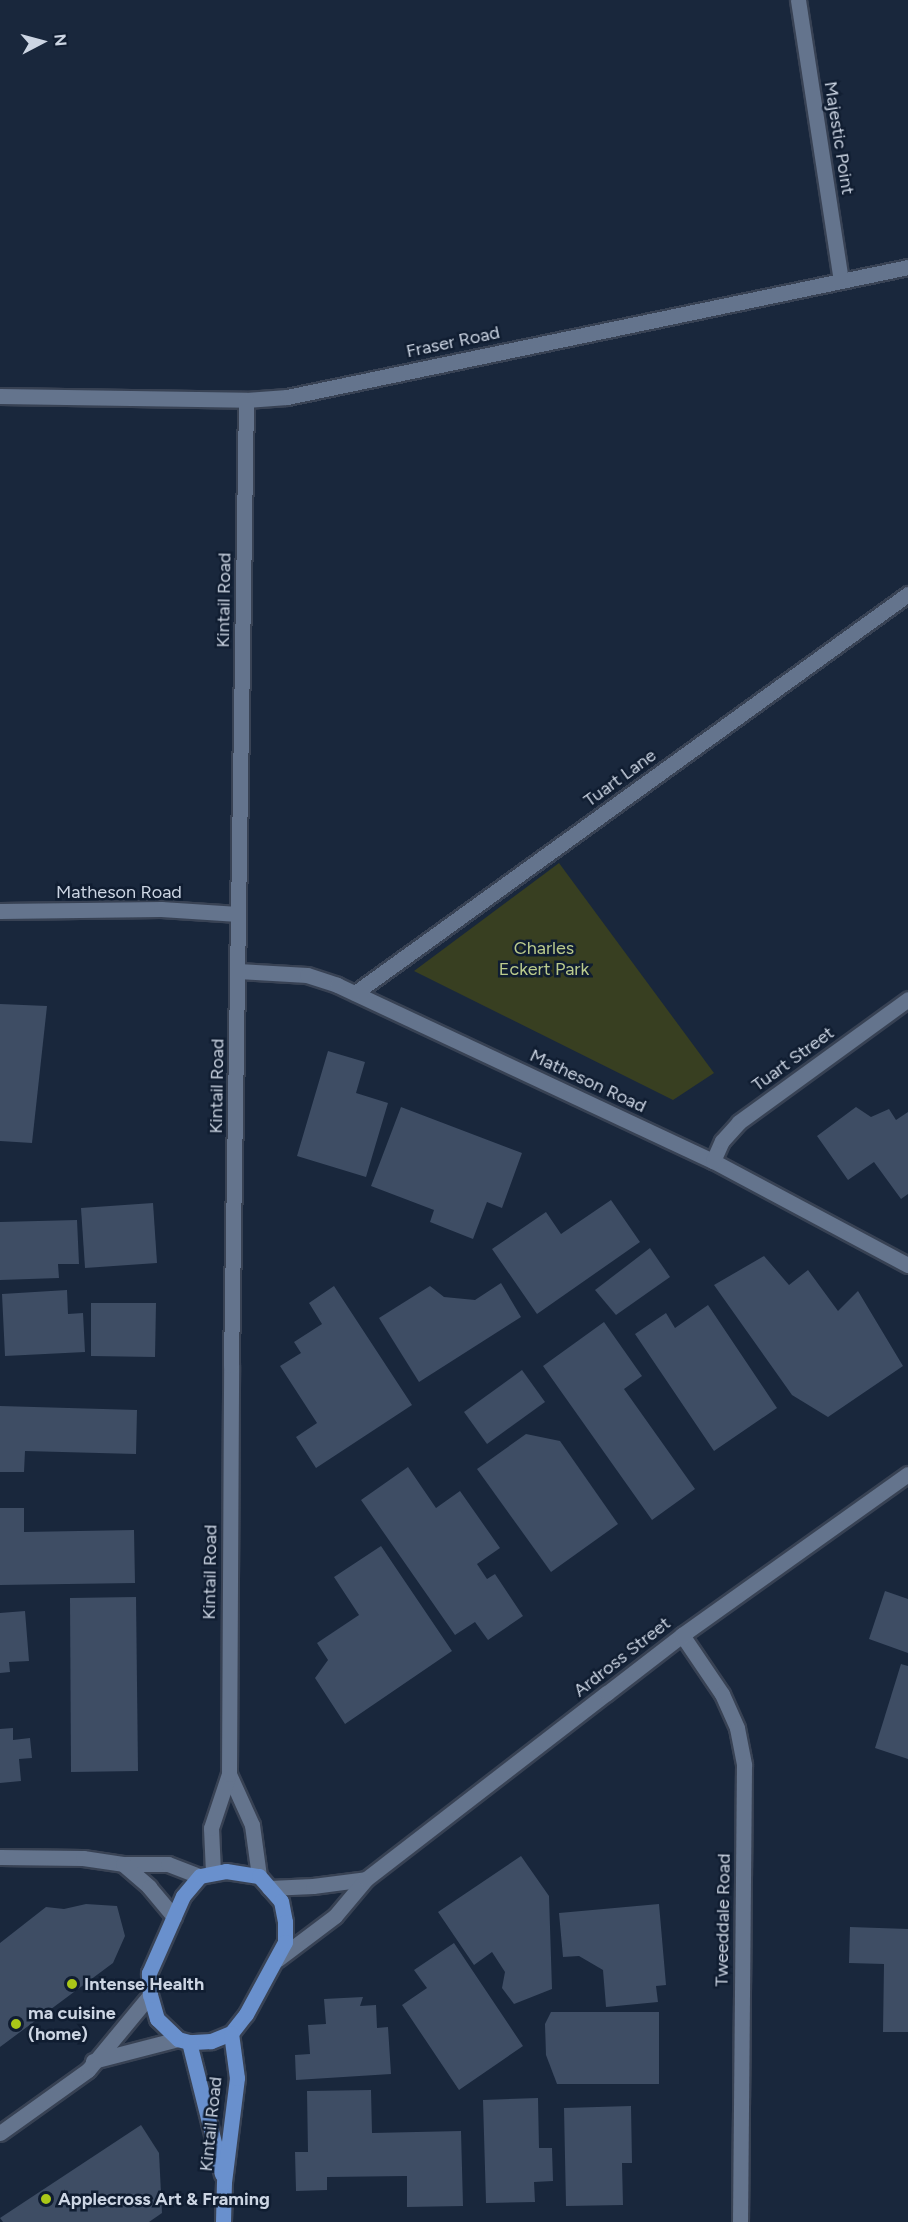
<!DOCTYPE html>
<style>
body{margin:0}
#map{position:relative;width:908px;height:2222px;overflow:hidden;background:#19273c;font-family:Figtree,sans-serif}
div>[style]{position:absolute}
.green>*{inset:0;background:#383f21}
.building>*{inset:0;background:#3e4d64}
.roads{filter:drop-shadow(2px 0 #384254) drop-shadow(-2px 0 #384254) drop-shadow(0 2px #384254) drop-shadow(0 -2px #384254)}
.minor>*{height:15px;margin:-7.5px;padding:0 7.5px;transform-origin:7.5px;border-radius:7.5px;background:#64748d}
.major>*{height:15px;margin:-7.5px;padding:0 7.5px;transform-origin:7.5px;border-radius:7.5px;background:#6990cd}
.dots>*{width:16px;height:16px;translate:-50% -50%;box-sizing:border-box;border:3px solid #101d31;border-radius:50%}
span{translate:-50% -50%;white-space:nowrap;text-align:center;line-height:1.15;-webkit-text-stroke:5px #101d31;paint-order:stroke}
.street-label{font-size:18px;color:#ccd5e3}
.park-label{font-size:18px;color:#bbcb8d}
.poi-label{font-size:18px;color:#ccd5e3;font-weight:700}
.left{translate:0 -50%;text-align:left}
.north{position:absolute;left:12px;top:12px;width:60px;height:60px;-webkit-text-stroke:4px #101d31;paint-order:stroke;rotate:84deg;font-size:16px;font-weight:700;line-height:24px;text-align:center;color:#ccd5e3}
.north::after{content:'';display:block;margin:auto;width:21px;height:27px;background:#ccd5e3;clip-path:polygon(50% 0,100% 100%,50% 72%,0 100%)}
</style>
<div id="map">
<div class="green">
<div style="clip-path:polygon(559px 863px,714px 1073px,673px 1100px,414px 971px)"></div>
</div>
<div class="building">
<div style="clip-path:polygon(0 1004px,47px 1006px,32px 1143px,0 1141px)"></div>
<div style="clip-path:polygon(328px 1051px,365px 1062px,356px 1093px,388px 1103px,366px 1177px,297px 1156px)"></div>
<div style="clip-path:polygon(401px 1107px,522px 1153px,502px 1208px,487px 1202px,473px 1239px,430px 1222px,434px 1210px,371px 1186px)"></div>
<div style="clip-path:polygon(856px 1107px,871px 1117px,889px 1109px,896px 1120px,908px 1112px,908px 1194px,901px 1199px,874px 1162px,848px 1180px,817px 1136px)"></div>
<div style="clip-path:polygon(611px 1200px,640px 1242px,537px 1314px,492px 1249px,546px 1212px,561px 1234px)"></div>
<div style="clip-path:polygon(153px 1203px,157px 1263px,85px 1268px,81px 1208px)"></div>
<div style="clip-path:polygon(77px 1220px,79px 1264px,58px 1264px,59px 1278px,0 1280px,0 1222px)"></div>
<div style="clip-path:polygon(650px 1248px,670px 1277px,616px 1315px,595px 1290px)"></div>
<div style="clip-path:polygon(764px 1256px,789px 1285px,808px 1270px,838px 1311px,858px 1291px,903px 1366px,828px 1417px,792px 1395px,714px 1285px)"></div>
<div style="clip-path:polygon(501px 1283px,521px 1317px,419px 1382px,379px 1318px,430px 1286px,444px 1297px,475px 1300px)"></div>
<div style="clip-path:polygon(334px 1286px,412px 1405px,316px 1468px,296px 1437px,317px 1423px,280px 1366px,301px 1353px,294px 1342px,322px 1324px,309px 1303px)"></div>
<div style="clip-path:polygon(67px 1290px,68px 1314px,83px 1313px,85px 1352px,5px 1356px,2px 1294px)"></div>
<div style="clip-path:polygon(91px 1303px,156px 1303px,155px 1357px,91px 1356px)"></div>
<div style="clip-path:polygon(708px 1305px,777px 1408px,714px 1451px,635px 1334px,666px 1313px,675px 1328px)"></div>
<div style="clip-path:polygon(604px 1322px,642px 1376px,624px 1389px,695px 1489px,652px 1520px,543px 1366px)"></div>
<div style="clip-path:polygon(522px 1370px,545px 1402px,487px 1444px,464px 1412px)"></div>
<div style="clip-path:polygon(0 1406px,137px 1410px,136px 1454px,25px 1451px,24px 1472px,0 1472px)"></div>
<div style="clip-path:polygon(526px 1434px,560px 1441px,618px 1524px,551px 1572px,477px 1469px)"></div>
<div style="clip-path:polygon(408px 1467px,436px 1508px,460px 1491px,500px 1548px,477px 1564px,487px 1579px,495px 1574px,523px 1616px,488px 1640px,475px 1622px,455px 1635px,361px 1500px)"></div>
<div style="clip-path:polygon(0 1508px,24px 1508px,24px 1532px,134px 1530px,135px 1583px,0 1585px)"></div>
<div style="clip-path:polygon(381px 1546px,452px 1651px,345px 1724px,315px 1678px,328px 1660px,317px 1643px,359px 1615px,334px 1577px)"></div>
<div style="clip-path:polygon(885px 1591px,908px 1599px,908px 1653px,869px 1639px)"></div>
<div style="clip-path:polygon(136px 1597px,138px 1771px,71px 1772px,70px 1598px)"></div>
<div style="clip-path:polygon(25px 1611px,29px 1661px,9px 1662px,10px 1672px,0 1673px,0 1613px)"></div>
<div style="clip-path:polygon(901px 1664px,908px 1666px,908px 1759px,875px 1748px)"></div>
<div style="clip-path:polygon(13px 1728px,13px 1740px,30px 1738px,32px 1758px,19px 1759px,21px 1781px,0 1783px,0 1729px)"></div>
<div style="clip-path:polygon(521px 1856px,549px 1896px,552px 1989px,514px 2004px,502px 1988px,505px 1972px,492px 1952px,474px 1965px,438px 1912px)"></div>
<div style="clip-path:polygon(86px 1904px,117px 1906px,125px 1936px,113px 1963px,0 2047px,0 1943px,46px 1907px,64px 1909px)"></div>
<div style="clip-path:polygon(659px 1904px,666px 1985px,656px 1986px,658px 2002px,606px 2007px,603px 1970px,579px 1956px,563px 1957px,559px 1913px)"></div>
<div style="clip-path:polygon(850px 1927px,908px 1929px,908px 2032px,883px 2032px,884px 1964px,849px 1963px)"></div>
<div style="clip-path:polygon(454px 1943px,523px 2046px,459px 2090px,402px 2005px,427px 1988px,414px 1970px)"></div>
<div style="clip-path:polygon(363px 1997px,360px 2006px,376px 2005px,377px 2028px,388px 2027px,391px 2074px,296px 2080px,295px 2055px,310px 2054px,308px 2025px,326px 2024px,324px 1999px)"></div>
<div style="clip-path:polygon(551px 2012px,659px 2012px,659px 2084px,557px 2084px,546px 2055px,545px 2024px)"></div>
<div style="clip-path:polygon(371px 2090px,372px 2133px,461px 2131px,463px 2206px,407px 2207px,407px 2176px,327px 2177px,327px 2190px,296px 2191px,295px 2152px,308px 2152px,307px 2091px)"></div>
<div style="clip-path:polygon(538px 2098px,539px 2148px,552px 2148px,553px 2181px,534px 2182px,535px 2202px,486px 2203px,483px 2100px)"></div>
<div style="clip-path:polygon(631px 2106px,632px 2163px,622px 2163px,623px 2205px,566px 2206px,564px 2108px)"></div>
<div style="clip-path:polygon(141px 2125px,159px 2153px,162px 2213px,149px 2222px,3px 2222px,0 2218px)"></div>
</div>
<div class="roads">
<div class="minor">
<div style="left:798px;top:0;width:284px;rotate:81.3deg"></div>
<div style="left:0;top:396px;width:246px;rotate:0.9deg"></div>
<div style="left:246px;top:400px;width:41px;rotate:-4.2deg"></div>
<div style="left:287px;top:397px;width:634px;rotate:-11.82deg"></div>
<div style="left:0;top:911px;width:161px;rotate:-0.7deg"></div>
<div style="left:161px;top:909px;width:77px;rotate:3.7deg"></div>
<div style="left:238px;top:971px;width:69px;rotate:3.3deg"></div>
<div style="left:307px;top:975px;width:32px;rotate:18deg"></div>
<div style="left:337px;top:985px;width:415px;rotate:25.1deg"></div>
<div style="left:713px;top:1161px;width:221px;rotate:28.1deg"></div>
<div style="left:355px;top:993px;width:682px;rotate:-35.81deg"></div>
<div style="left:713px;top:1161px;width:22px;rotate:-66deg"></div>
<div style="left:722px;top:1141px;width:25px;rotate:-48deg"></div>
<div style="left:739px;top:1122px;width:209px;rotate:-36deg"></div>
<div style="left:682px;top:1635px;width:71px;rotate:55.9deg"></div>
<div style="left:722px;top:1694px;width:37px;rotate:66deg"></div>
<div style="left:737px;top:1728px;width:38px;rotate:79deg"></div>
<div style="left:744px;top:1765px;width:457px;rotate:90.5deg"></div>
<div style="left:229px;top:1774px;width:56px;rotate:65.7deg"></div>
<div style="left:252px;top:1825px;width:51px;rotate:82.2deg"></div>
<div style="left:0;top:1857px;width:83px;rotate:0.7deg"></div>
<div style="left:83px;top:1858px;width:40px;rotate:8.5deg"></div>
<div style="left:123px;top:1864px;width:45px"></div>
<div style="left:168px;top:1864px;width:34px;rotate:21deg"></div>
<div style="left:123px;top:1864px;width:35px;rotate:41deg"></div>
<div style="left:149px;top:1887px;width:39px;rotate:50deg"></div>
<div style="left:213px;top:1872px;width:44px;rotate:-92.6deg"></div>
<div style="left:211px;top:1828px;width:57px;rotate:-71.6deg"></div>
<div style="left:229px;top:1774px;width:409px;rotate:-89.7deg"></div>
<div style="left:231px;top:1365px;width:965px;rotate:-89.11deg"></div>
<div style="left:269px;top:1888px;width:44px;rotate:-2.6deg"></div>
<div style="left:313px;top:1886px;width:53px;rotate:-7.5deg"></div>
<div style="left:278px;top:1959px;width:71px;rotate:-37deg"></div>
<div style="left:335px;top:1916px;width:48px;rotate:-50deg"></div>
<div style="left:366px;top:1879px;width:304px;rotate:-37.7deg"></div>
<div style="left:607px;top:1693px;width:95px;rotate:-37.7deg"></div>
<div style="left:682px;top:1635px;width:277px;rotate:-35.5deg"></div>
<div style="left:93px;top:2061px;width:88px;rotate:-14.5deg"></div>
<div style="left:0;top:2133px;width:108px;rotate:-35.6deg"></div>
<div style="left:88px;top:2070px;width:97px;rotate:-50.4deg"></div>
</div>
<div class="major">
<div style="left:226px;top:1871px;width:33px;rotate:9deg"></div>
<div style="left:259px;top:1876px;width:33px;rotate:49deg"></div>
<div style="left:281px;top:1901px;width:21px;rotate:79deg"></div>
<div style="left:285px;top:1922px;width:20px;rotate:90deg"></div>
<div style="left:285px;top:1942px;width:82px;rotate:118.4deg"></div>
<div style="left:246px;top:2014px;width:24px;rotate:128deg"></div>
<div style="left:231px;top:2033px;width:22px;rotate:158deg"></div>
<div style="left:211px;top:2041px;width:22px;rotate:177deg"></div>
<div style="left:189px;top:2042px;width:11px;rotate:-165deg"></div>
<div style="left:178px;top:2039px;width:29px;rotate:-136deg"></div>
<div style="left:157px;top:2019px;width:25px;rotate:-106deg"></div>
<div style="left:150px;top:1995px;width:22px;rotate:-93deg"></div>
<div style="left:149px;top:1973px;width:84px;rotate:-66.2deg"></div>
<div style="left:183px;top:1896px;width:26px;rotate:-50deg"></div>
<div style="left:200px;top:1876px;width:26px;rotate:-11deg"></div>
<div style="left:189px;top:2042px;width:136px;rotate:76deg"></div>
<div style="left:223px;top:2222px;width:40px;rotate:-88.6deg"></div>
<div style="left:224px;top:2182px;width:105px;rotate:-82.9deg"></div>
<div style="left:237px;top:2078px;width:45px;rotate:-97.6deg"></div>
</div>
</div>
<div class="dots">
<div style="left:72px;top:1984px;background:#aac718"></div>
<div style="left:16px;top:2024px;background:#aac718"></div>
<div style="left:46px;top:2199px;background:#aac718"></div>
</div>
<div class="street-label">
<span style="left:839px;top:138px;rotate:81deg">Majestic Point</span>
<span style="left:453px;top:342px;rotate:-12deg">Fraser Road</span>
<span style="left:224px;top:600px;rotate:-89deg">Kintail Road</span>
<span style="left:620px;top:778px;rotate:-36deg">Tuart Lane</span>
<span style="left:119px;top:892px">Matheson Road</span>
<span style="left:793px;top:1059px;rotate:-36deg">Tuart Street</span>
<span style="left:588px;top:1081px;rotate:25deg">Matheson Road</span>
<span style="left:217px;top:1086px;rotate:-89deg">Kintail Road</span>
<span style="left:210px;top:1572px;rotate:-89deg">Kintail Road</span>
<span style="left:622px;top:1657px;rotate:-38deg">Ardross Street</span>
<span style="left:723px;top:1920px;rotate:-89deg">Tweeddale Road</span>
<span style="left:211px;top:2124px;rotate:-84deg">Kintail Road</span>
</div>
<div class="park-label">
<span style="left:544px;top:959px">Charles<br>Eckert Park</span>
</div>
<div class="poi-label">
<span class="left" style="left:84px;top:1984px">Intense Health</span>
<span class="left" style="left:28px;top:2024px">ma cuisine<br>(home)</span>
<span class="left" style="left:58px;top:2199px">Applecross Art &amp; Framing</span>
</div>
<div class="north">N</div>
</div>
